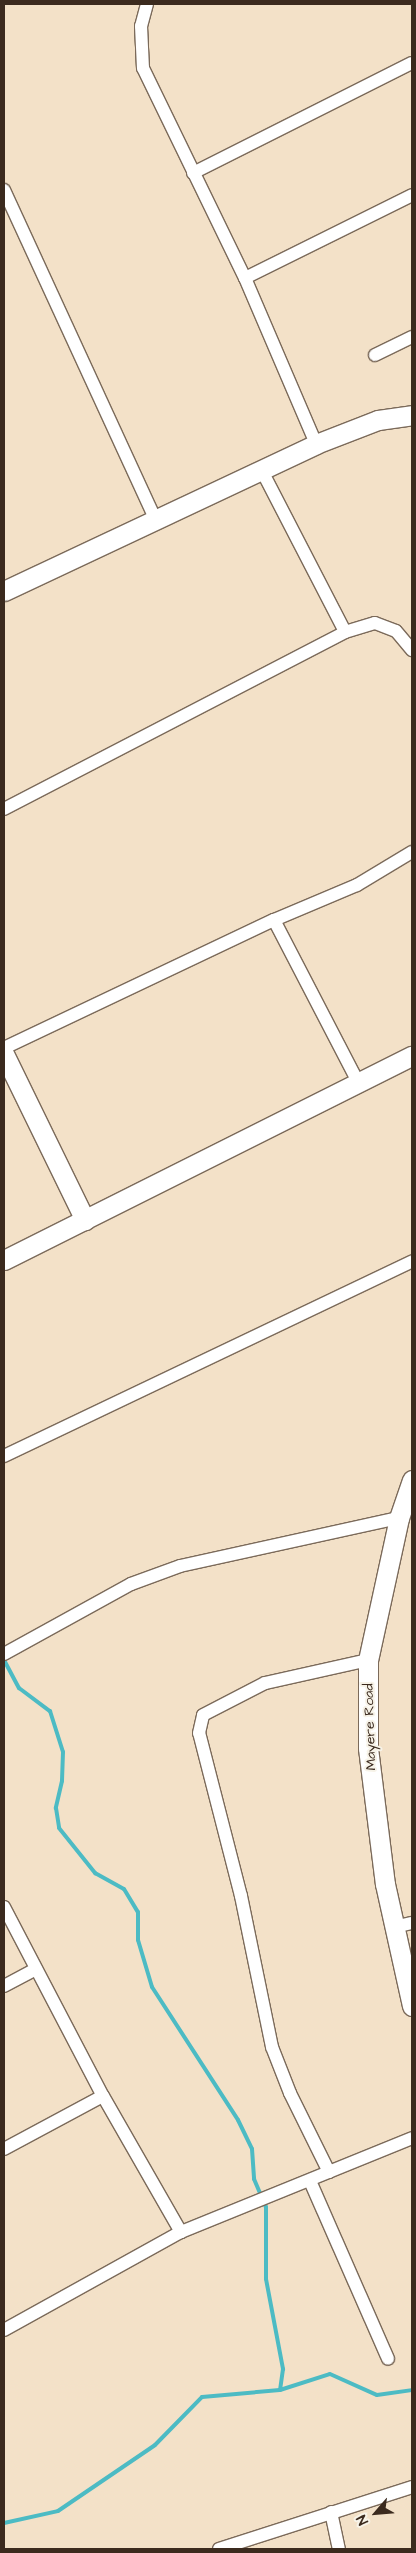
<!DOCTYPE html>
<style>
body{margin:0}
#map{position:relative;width:416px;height:2553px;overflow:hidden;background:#f3e1c8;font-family:"Architects Daughter",sans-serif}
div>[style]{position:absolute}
.stream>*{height:4px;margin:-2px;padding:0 2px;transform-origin:2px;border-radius:2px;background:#4cbbc4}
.roads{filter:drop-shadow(1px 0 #7b6a5a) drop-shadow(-1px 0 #7b6a5a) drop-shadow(0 1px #7b6a5a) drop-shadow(0 -1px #7b6a5a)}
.street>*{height:12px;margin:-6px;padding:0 6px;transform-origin:6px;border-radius:6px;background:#fff}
.secondary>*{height:19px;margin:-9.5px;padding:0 9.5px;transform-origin:9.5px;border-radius:9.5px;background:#fff}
span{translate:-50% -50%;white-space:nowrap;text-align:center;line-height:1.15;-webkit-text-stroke:4px #f7f3e8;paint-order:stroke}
.street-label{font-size:14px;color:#3b2a1e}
.frame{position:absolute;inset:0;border:5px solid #3b2a1e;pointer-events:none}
.north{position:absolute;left:351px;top:2488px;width:50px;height:50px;-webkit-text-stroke:4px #f7f3e8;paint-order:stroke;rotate:243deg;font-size:14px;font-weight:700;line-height:20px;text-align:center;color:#3b2a1e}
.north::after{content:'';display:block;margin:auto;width:18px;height:22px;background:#3b2a1e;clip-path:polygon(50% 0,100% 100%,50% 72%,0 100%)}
</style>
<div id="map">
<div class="stream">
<div style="left:4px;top:1660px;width:32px;rotate:62deg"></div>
<div style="left:19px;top:1688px;width:39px;rotate:37deg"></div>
<div style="left:50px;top:1711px;width:43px;rotate:72.4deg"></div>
<div style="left:63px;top:1752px;width:29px;rotate:92deg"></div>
<div style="left:62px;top:1781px;width:28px;rotate:103deg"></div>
<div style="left:56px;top:1808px;width:20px;rotate:81deg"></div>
<div style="left:59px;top:1828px;width:58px;rotate:51.3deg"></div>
<div style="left:95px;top:1873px;width:33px;rotate:29deg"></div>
<div style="left:124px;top:1889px;width:27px;rotate:59deg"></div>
<div style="left:138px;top:1912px;width:28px;rotate:90deg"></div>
<div style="left:138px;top:1940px;width:49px;rotate:73.4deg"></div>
<div style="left:152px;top:1987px;width:158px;rotate:57.1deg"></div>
<div style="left:238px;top:2120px;width:32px;rotate:64deg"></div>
<div style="left:252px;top:2149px;width:30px;rotate:86deg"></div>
<div style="left:254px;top:2179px;width:30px;rotate:67deg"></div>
<div style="left:266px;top:2207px;width:72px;rotate:90deg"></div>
<div style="left:266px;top:2279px;width:92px;rotate:79.3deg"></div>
<div style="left:283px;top:2369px;width:21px;rotate:98deg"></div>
<div style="left:4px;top:2523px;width:55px;rotate:-12.5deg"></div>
<div style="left:58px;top:2511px;width:117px;rotate:-34.2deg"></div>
<div style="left:155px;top:2445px;width:67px;rotate:-45.6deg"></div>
<div style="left:202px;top:2397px;width:78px;rotate:-5.1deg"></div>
<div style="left:280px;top:2390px;width:52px;rotate:-17.7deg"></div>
<div style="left:330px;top:2374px;width:51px;rotate:24.1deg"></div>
<div style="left:377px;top:2395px;width:35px;rotate:-8deg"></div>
</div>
<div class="roads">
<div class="street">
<div style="left:147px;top:4px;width:23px;rotate:105deg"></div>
<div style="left:141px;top:26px;width:42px;rotate:87.3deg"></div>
<div style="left:143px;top:68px;width:233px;rotate:64.1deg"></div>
<div style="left:245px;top:278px;width:181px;rotate:66.8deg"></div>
<div style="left:193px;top:173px;width:245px;rotate:-26.7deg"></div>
<div style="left:4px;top:190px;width:364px;rotate:65.3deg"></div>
<div style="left:245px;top:278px;width:186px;rotate:-26.4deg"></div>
<div style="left:375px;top:355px;width:41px;rotate:-25.9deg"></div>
<div style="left:261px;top:469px;width:183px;rotate:62.7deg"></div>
<div style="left:4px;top:809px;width:384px;rotate:-27.4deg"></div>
<div style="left:345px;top:632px;width:31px;rotate:-17deg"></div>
<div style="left:375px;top:623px;width:22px;rotate:21deg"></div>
<div style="left:396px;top:631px;width:25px;rotate:50deg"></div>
<div style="left:274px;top:920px;width:182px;rotate:62.6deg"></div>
<div style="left:4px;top:1048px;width:299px;rotate:-25.4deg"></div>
<div style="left:274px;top:920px;width:90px;rotate:-22.9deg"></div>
<div style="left:357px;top:885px;width:64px;rotate:-31deg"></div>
<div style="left:4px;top:1456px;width:452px;rotate:-25.5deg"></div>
<div style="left:4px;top:1654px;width:145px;rotate:-28.9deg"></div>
<div style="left:131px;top:1584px;width:52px;rotate:-20.2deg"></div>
<div style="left:180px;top:1566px;width:224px;rotate:-12.4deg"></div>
<div style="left:4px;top:1907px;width:213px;rotate:62.4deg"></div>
<div style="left:103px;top:2096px;width:157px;rotate:60.2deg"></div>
<div style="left:394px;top:1927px;width:18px;rotate:-13deg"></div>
<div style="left:4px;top:1986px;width:36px;rotate:-28deg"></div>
<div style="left:4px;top:2149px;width:112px;rotate:-28.2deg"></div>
<div style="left:329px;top:2172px;width:88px;rotate:-116.3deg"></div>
<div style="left:290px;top:2093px;width:49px;rotate:-111.4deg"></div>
<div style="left:272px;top:2047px;width:154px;rotate:-101.6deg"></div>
<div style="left:241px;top:1896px;width:168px;rotate:-104.4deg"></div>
<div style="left:199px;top:1733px;width:18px;rotate:-77deg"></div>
<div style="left:203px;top:1715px;width:70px;rotate:-27.3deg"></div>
<div style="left:265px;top:1683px;width:106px;rotate:-12.6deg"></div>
<div style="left:310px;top:2181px;width:194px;rotate:66.3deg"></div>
<div style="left:4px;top:2330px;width:202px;rotate:-29deg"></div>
<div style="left:181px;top:2232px;width:249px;rotate:-22.1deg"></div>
<div style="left:331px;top:2512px;width:38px;rotate:78deg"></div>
<div style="left:219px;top:2549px;width:203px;rotate:-17.8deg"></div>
</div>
<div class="secondary">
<div style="left:4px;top:591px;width:345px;rotate:-25.2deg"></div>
<div style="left:316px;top:444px;width:66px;rotate:-21.2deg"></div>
<div style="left:378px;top:420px;width:34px;rotate:-8deg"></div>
<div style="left:4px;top:1054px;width:185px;rotate:64deg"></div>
<div style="left:4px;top:1260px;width:456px;rotate:-26.6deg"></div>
<div style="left:412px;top:1480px;width:40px;rotate:108.9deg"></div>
<div style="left:399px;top:1518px;width:145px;rotate:102.3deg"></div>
<div style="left:368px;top:1660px;width:88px;rotate:90deg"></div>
<div style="left:368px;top:1748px;width:137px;rotate:82.9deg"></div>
<div style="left:385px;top:1884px;width:125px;rotate:77.5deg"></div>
</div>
</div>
<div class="street-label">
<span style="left:370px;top:1727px;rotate:-92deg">Mayere Road</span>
</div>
<div class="frame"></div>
<div class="north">N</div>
</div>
